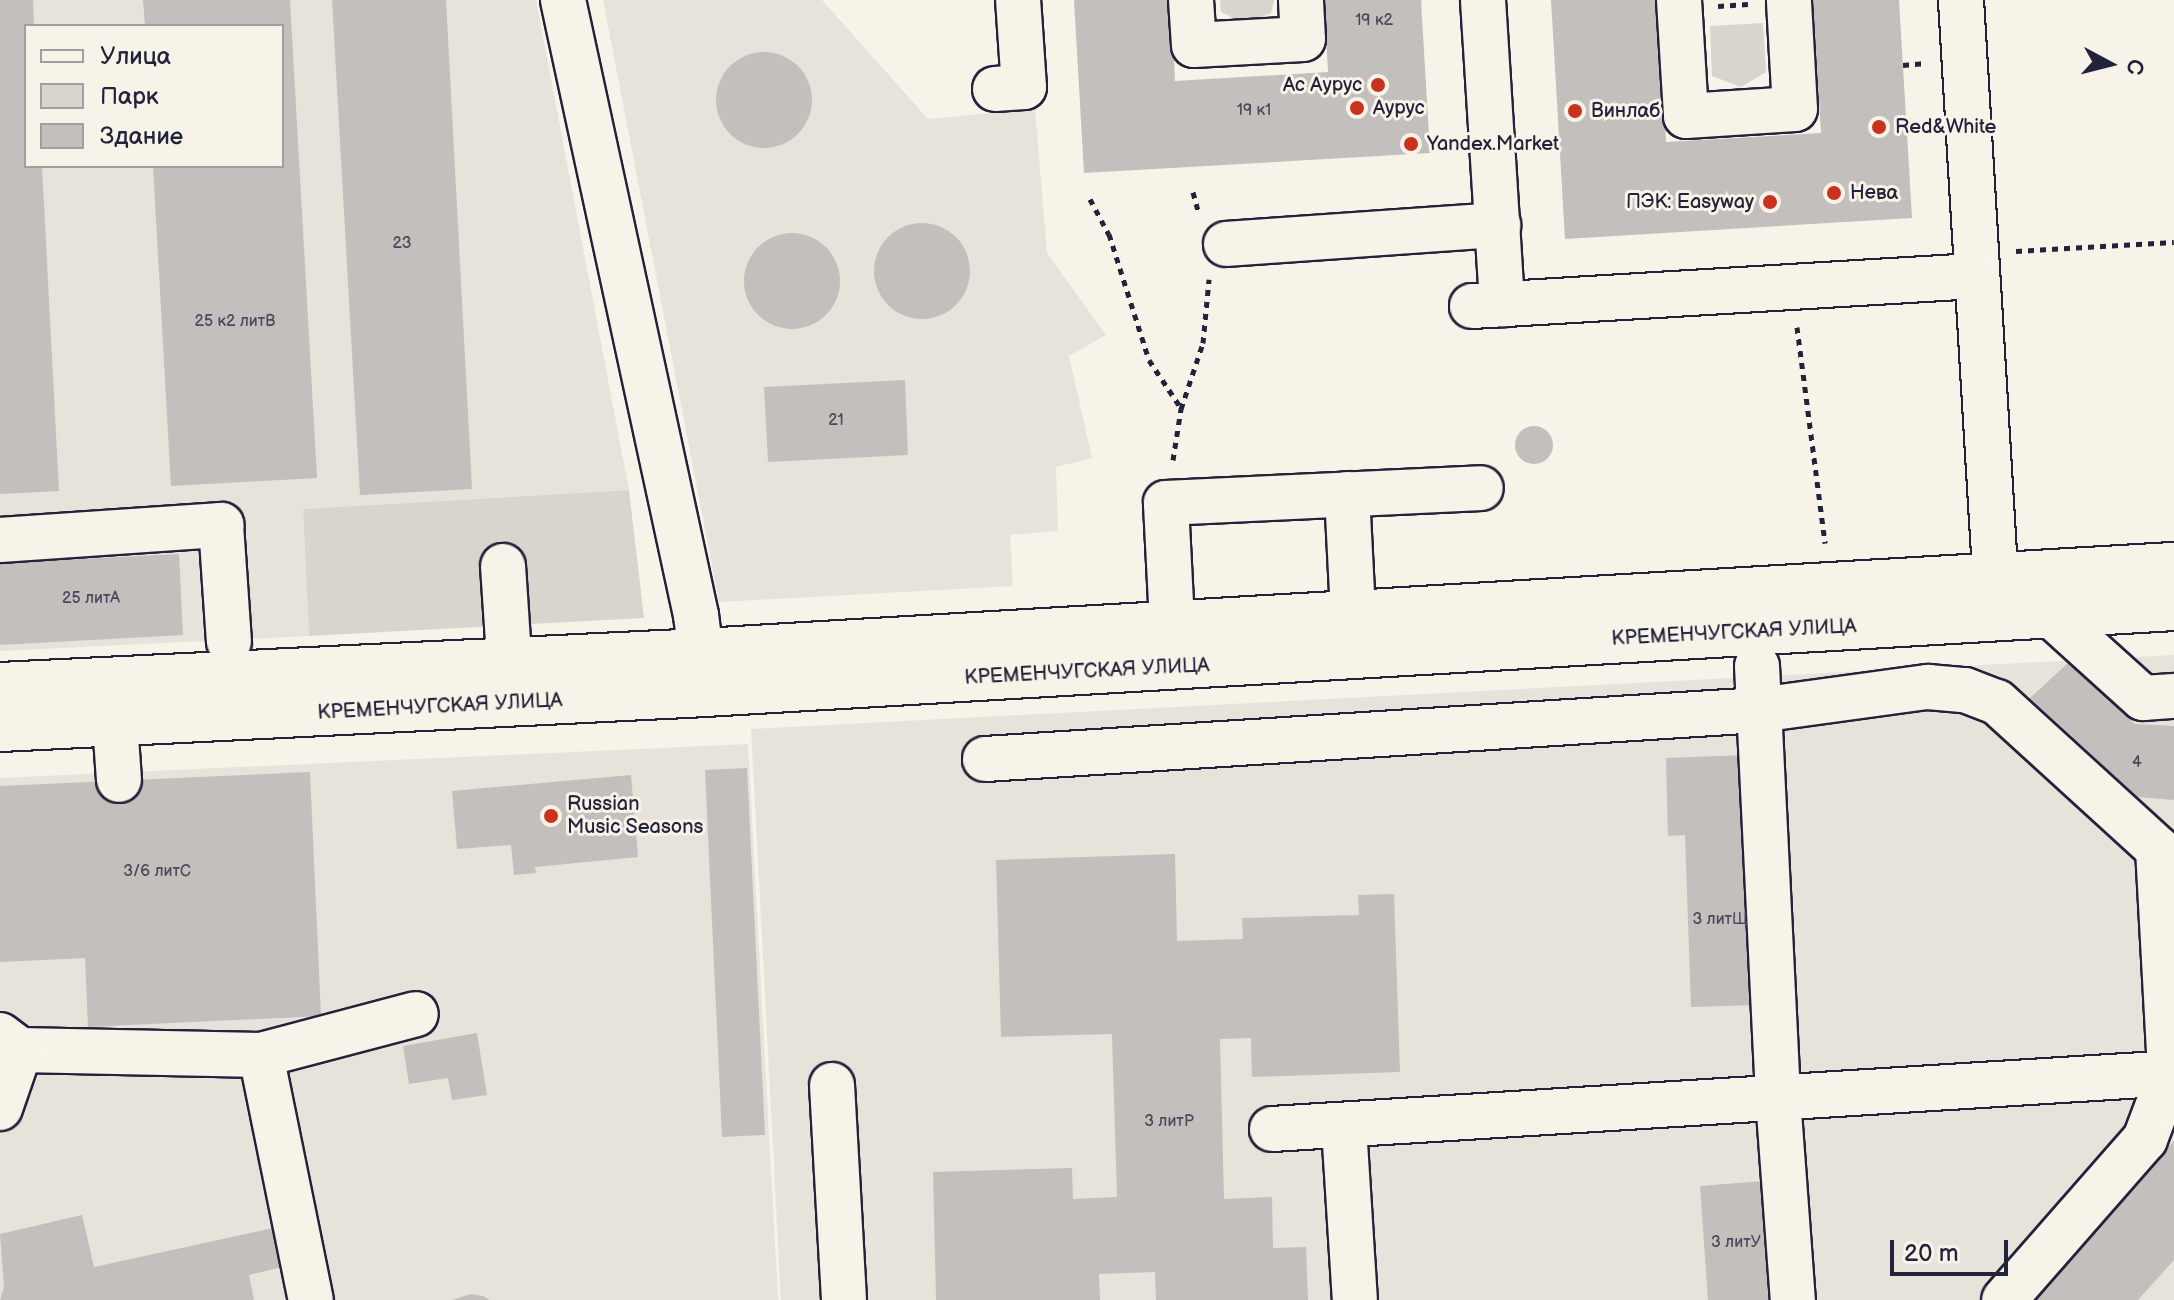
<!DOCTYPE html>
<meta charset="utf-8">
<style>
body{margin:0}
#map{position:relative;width:2174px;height:1300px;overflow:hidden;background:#f7f3e8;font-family:"Balsamiq Sans",sans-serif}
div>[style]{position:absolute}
.built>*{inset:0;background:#e7e3db}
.green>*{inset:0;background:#d8d5cf}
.building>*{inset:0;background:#c2bfbd}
.round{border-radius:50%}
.path>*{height:5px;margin-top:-2.5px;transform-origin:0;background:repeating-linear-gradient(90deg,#22223b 0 6px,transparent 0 12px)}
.roads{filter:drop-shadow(2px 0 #22223b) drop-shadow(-2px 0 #22223b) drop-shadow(0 2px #22223b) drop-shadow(0 -2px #22223b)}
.minor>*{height:44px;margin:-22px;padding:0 22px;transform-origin:22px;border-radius:22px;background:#f7f3e8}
.dots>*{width:22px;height:22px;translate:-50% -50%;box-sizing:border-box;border:4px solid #f7f3e8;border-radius:50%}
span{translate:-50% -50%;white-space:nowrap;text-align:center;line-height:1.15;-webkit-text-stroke:6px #f7f3e8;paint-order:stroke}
.number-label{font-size:16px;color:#4a495c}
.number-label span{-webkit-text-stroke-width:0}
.poi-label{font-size:20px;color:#22223b}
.right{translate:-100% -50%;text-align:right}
.left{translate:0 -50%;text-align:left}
.street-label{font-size:20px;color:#22223b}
.legend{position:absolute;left:24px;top:24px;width:260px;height:144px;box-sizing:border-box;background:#f7f3e8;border:2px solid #a29fa3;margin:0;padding:10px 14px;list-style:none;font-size:24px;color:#22223b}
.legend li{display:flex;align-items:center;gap:16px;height:40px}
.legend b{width:40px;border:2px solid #a29fa3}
.north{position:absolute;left:2070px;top:24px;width:80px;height:80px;-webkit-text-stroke:6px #f7f3e8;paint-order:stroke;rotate:97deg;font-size:22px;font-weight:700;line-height:32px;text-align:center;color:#22223b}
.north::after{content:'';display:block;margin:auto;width:28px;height:36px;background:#22223b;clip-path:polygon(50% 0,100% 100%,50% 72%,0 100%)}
.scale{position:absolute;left:1890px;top:1240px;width:118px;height:36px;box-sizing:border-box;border:4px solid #22223b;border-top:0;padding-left:10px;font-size:24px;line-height:28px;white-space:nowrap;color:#22223b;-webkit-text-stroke:6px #f7f3e8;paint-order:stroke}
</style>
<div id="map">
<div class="built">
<div style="clip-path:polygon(evenodd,0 0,536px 0,629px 490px,303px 509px,309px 636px,0 651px,0 0,26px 26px,282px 26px,282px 166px,26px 166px,26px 26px)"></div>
<div style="clip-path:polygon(603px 0,822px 0,928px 119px,1035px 109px,1047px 253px,1106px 335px,1069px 356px,1092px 458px,1056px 467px,1058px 531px,1010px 535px,1013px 586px,719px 602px)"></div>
<div style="clip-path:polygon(2174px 655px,2174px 1300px,781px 1300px,751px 729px)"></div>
<div style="clip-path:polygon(748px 744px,778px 1300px,0 1300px,0 778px)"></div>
</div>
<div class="green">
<div style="clip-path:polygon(1220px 0,1274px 0,1271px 13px,1246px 24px,1221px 12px)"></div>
<div style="clip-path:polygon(1763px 23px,1766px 72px,1741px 87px,1712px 76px,1710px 26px)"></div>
<div style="clip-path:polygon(629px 490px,644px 618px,309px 636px,303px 509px)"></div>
</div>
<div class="building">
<div style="clip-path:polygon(0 0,33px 0,34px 26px,26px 26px,26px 166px,42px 166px,59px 491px,0 494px)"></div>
<div style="clip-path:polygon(143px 0,290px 0,317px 478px,171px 486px,153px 166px,282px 166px,282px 26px,145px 26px)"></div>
<div style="clip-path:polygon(332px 0,446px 0,472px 489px,360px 495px)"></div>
<div style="clip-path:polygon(1074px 0,1171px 0,1175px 81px,1328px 72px,1324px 0,1421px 0,1430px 153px,1084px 173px)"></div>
<div style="clip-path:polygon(1551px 0,1658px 0,1666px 142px,1821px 133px,1813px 0,1899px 0,1912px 218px,1565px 239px)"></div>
<div class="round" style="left:716px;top:52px;width:96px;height:96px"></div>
<div class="round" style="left:874px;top:223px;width:96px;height:96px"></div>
<div class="round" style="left:744px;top:233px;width:96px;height:96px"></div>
<div style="clip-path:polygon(905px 380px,908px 455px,768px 462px,764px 387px)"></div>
<div class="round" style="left:1515px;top:426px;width:38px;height:38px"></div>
<div style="clip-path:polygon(179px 554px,183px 635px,0 645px,0 563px)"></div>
<div style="clip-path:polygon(2070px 661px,2135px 724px,2174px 726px,2174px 800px,2138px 797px,2030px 698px)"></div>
<div style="clip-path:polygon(1747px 755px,1755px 1005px,1691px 1007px,1685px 835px,1668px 836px,1666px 758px)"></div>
<div style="clip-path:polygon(747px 768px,765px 1135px,722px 1137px,705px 770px)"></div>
<div style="clip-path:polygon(310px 772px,321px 1016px,88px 1027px,85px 958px,0 962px,0 786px)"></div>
<div style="clip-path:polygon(631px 775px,638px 857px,535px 867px,536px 873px,514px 875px,511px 845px,457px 849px,452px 791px)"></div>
<div style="clip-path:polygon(1175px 854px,1177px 941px,1243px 939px,1242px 918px,1359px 915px,1358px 895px,1394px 894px,1400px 1072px,1252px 1077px,1251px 1038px,1220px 1039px,1224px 1199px,1272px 1197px,1273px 1248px,1306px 1247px,1308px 1300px,1156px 1300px,1155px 1272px,1099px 1274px,1100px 1300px,936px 1300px,933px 1172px,1072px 1168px,1073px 1199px,1117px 1197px,1112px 1034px,1001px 1037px,996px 860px)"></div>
<div style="clip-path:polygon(477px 1033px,487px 1095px,452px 1100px,448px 1078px,409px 1084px,403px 1046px)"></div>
<div style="clip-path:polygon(2174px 1141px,2174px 1260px,2138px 1300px,2032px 1300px)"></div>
<div style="clip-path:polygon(1764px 1181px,1772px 1300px,1708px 1300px,1700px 1186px)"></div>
<div style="clip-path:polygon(82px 1215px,94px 1267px,273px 1228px,282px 1267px,249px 1275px,254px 1300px,0 1300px,4px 1287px,0 1234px)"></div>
<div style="clip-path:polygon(471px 1294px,483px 1296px,490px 1300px,452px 1300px)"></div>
</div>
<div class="path">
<div style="left:1718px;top:6px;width:30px;rotate:-4deg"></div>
<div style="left:1903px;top:65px;width:23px;rotate:-5deg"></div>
<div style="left:1193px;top:192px;width:23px;rotate:75deg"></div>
<div style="left:1090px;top:199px;width:40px;rotate:62deg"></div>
<div style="left:1109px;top:234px;width:132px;rotate:72.4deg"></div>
<div style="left:1149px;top:360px;width:58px;rotate:56.3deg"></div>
<div style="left:2016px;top:251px;width:158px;rotate:-3.3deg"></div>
<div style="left:1797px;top:327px;width:218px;rotate:82.6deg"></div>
<div style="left:1173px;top:460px;width:52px;rotate:-81.1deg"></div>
<div style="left:1181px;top:409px;width:70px;rotate:-71.6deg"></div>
<div style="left:1203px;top:343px;width:64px;rotate:-84.6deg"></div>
</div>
<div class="roads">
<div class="minor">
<div style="left:563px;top:0;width:629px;rotate:77.8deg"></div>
<div style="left:696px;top:615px;width:64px;rotate:82.9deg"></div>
<div style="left:1191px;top:0;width:45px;rotate:86.2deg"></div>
<div style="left:1194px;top:45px;width:109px;rotate:-3.2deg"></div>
<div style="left:1303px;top:39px;width:39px;rotate:-93deg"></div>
<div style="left:1483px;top:0;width:305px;rotate:86.4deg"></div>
<div style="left:1679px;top:0;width:116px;rotate:86.5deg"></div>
<div style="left:1686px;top:116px;width:109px;rotate:-3.7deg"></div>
<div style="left:1795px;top:109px;width:109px;rotate:-93.2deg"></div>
<div style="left:1961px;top:0;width:605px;rotate:86.59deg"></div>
<div style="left:995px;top:89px;width:29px;rotate:-4deg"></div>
<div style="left:1024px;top:87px;width:87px;rotate:-93.9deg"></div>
<div style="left:1226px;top:244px;width:273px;rotate:-4deg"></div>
<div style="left:1472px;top:306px;width:505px;rotate:-3.41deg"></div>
<div style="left:1347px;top:494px;width:118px;rotate:87.1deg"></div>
<div style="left:0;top:540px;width:222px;rotate:-3.9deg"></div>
<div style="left:221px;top:525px;width:117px;rotate:86.1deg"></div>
<div style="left:503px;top:566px;width:122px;rotate:86.2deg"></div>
<div style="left:2051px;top:615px;width:124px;rotate:42.1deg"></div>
<div style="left:2143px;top:698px;width:31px;rotate:-4deg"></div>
<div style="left:1172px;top:623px;width:120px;rotate:-92.9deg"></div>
<div style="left:1166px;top:503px;width:315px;rotate:-2.7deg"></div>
<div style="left:1757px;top:666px;width:433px;rotate:87.2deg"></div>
<div style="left:1778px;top:1098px;width:203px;rotate:85.8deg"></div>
<div style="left:0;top:685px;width:704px;rotate:-2.77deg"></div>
<div style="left:703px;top:651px;width:1474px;rotate:-3.35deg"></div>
<div style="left:115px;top:723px;width:57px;rotate:86deg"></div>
<div style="left:0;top:729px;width:706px;rotate:-2.84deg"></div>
<div style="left:705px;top:694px;width:1472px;rotate:-3.35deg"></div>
<div style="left:985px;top:759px;width:776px;rotate:-3.62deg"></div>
<div style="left:1759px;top:710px;width:171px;rotate:-7.8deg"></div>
<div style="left:1928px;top:687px;width:37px;rotate:5deg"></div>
<div style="left:1965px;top:690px;width:34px;rotate:21deg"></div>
<div style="left:1997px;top:702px;width:218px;rotate:42.4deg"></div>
<div style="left:2158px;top:849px;width:224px;rotate:86.9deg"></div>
<div style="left:2170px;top:1073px;width:71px;rotate:110.7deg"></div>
<div style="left:2145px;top:1139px;width:214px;rotate:131.2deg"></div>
<div style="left:0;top:1035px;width:25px;rotate:37deg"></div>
<div style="left:20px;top:1050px;width:241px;rotate:1.2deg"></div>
<div style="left:261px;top:1055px;width:160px;rotate:-14.8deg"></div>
<div style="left:261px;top:1055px;width:250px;rotate:78.5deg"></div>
<div style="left:832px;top:1085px;width:215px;rotate:86.8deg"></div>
<div style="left:0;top:1108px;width:61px;rotate:-71deg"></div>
<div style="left:1344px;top:1127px;width:173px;rotate:86.4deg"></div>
<div style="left:1272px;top:1129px;width:904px;rotate:-3.55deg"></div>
</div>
</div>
<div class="dots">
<div style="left:1378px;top:85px;background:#c8321e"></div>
<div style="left:1357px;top:108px;background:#c8321e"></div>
<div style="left:1575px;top:111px;background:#c8321e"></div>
<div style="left:1879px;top:127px;background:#c8321e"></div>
<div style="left:1411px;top:144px;background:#c8321e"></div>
<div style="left:1834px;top:193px;background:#c8321e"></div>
<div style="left:1770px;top:202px;background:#c8321e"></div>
<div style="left:551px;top:816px;background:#c8321e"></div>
</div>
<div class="number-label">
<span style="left:1374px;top:21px">19 к2</span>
<span style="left:1254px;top:111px">19 к1</span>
<span style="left:402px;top:244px">23</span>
<span style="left:235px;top:322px">25 к2 литВ</span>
<span style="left:836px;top:421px">21</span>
<span style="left:91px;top:599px">25 литА</span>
<span style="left:2137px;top:763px">4</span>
<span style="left:157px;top:872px">3/6 литС</span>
<span style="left:1720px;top:920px">3 литЩ</span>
<span style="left:1169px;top:1122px">3 литР</span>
<span style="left:1736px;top:1243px">3 литУ</span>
</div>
<div class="poi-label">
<span class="right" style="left:1362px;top:85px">Ас Аурус</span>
<span class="left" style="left:1373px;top:108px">Аурус</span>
<span class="left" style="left:1591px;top:111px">Винлаб</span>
<span class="left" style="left:1895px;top:127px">Red&amp;White</span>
<span class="left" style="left:1427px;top:144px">Yandex.Market</span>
<span class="left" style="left:1850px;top:193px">Нева</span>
<span class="right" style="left:1754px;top:202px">ПЭК: Easyway</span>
<span class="left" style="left:567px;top:816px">Russian<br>Music Seasons</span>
</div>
<div class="street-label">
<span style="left:1734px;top:633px;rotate:-3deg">КРЕМЕНЧУГСКАЯ УЛИЦА</span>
<span style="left:1087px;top:672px;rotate:-3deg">КРЕМЕНЧУГСКАЯ УЛИЦА</span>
<span style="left:440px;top:707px;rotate:-3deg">КРЕМЕНЧУГСКАЯ УЛИЦА</span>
</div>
<ul class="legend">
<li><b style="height:10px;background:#f7f3e8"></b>Улица</li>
<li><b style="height:22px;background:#d8d5cf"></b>Парк</li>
<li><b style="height:22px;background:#c2bfbd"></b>Здание</li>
</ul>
<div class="north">С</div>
<div class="scale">20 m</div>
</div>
